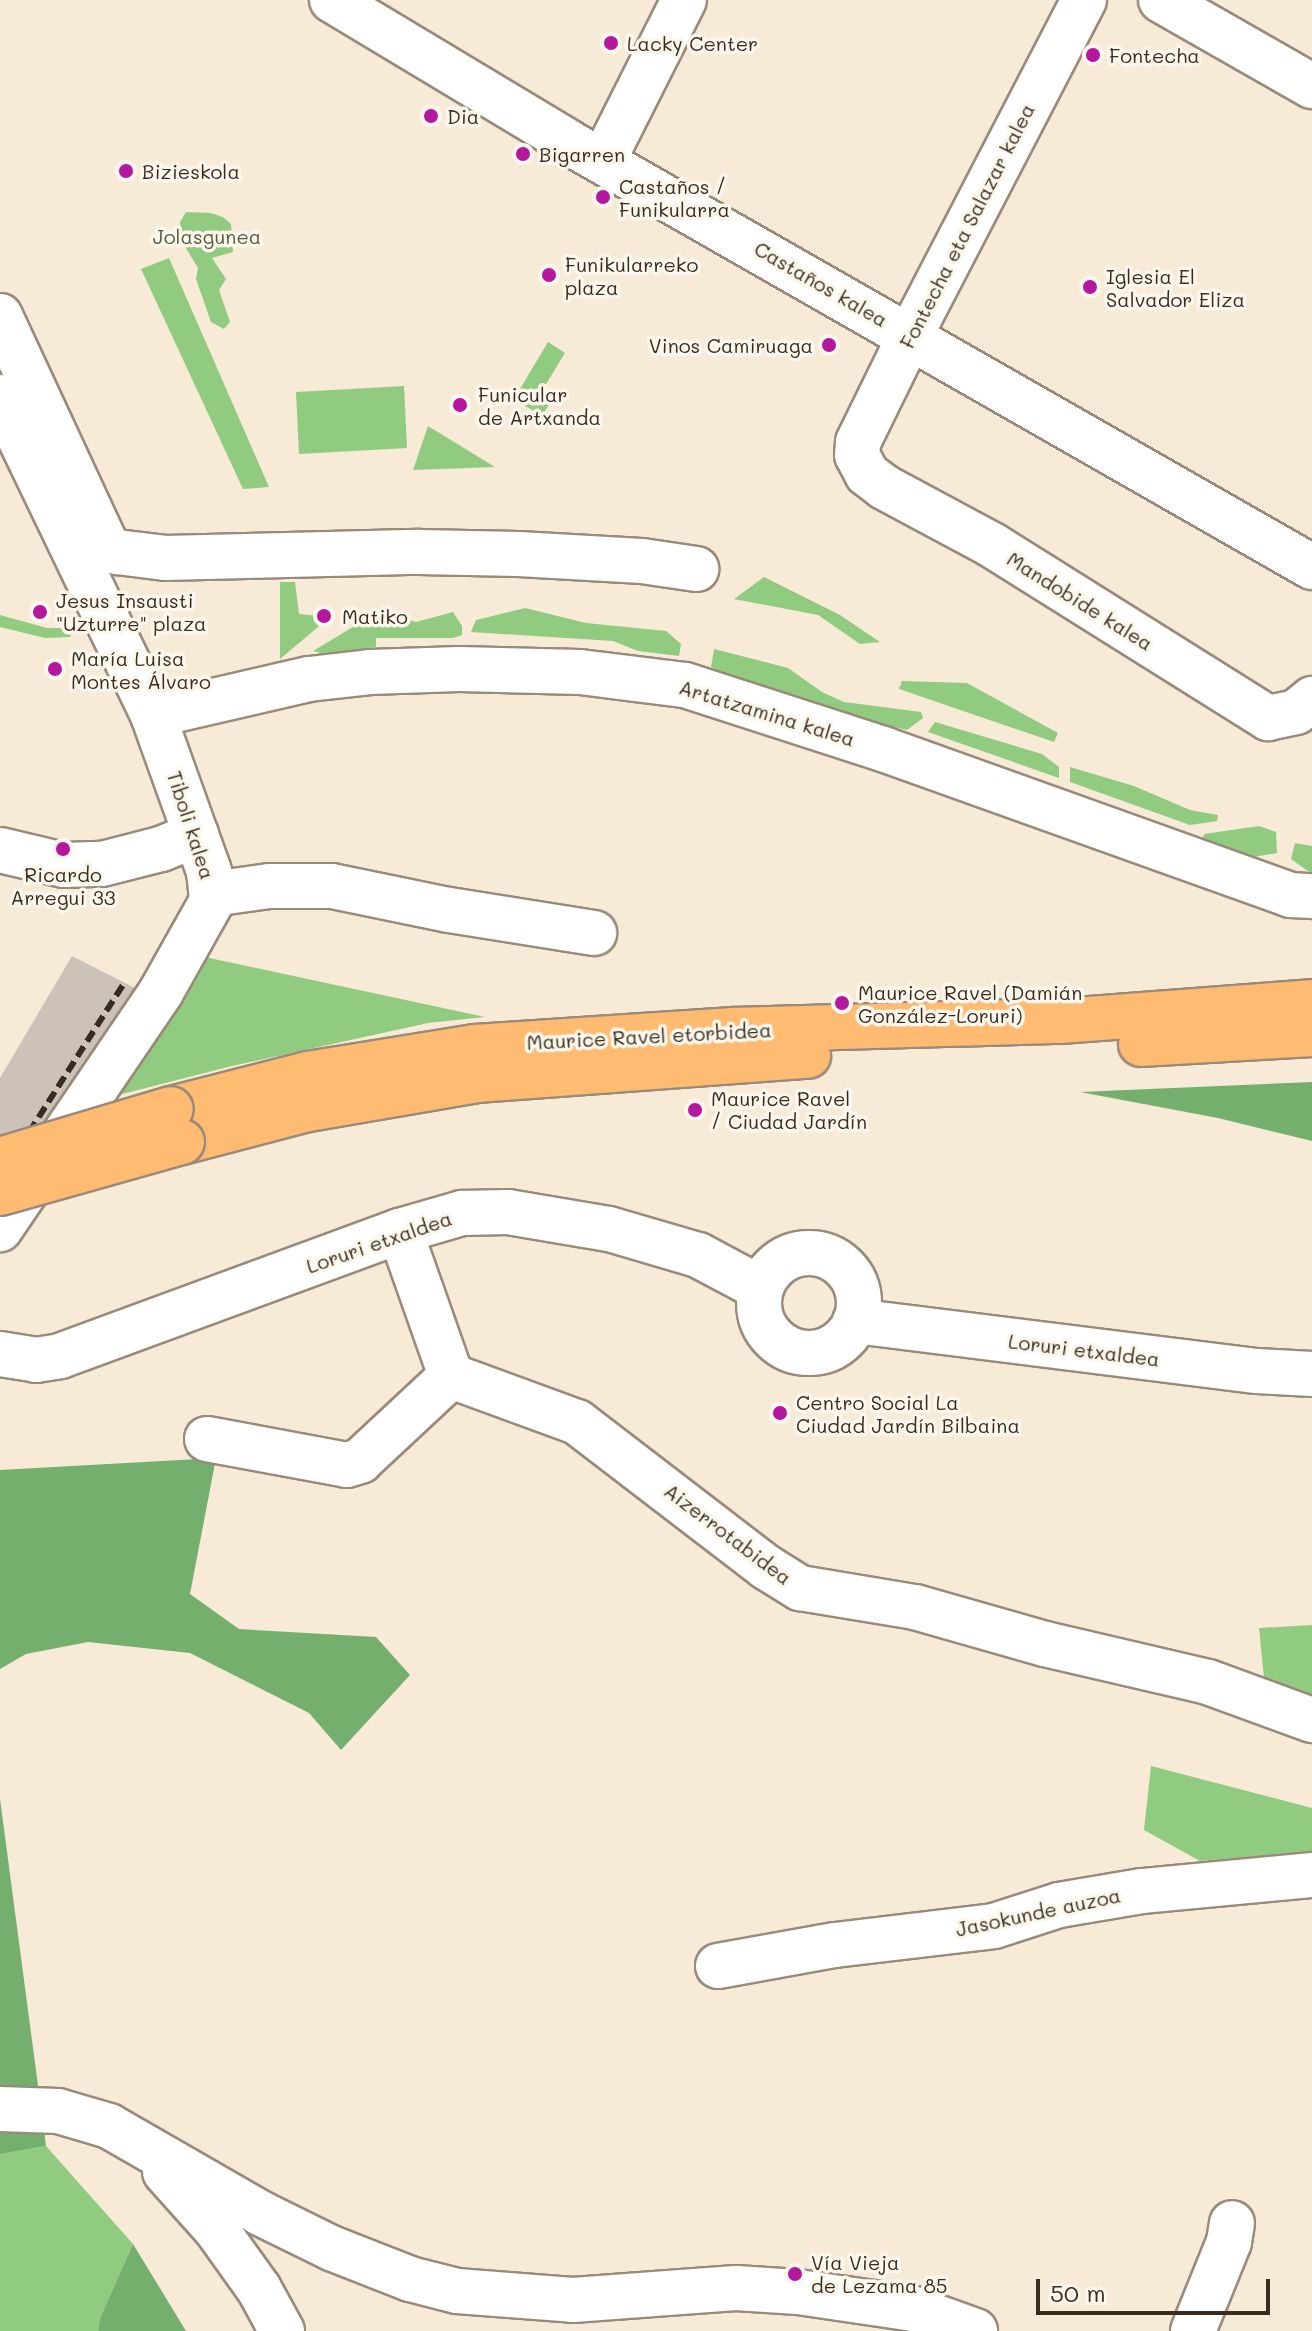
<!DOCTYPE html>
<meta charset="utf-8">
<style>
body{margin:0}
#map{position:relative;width:1312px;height:2331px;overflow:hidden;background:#f7ead6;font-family:Mali,sans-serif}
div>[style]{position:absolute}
.industrial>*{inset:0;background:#ccc2b9}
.green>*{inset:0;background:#91cb7f}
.forest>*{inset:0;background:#74af6e}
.roads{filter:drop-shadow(2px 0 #998a7a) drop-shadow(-2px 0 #998a7a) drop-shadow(0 2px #998a7a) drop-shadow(0 -2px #998a7a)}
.minor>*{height:44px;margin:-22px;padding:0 22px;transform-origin:22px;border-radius:22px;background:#fff}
.minor>.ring{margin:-22px;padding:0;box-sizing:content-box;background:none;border:44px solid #fff;border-radius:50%}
.major>*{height:44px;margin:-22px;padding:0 22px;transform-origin:22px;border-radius:22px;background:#febb71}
.rail>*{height:6px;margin-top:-3px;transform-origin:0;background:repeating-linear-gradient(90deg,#3b2a1e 0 12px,transparent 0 18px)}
.bridges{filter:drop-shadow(2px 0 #998a7a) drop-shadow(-2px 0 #998a7a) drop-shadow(0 2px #998a7a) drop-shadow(0 -2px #998a7a)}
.major-bridge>*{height:44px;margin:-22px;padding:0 22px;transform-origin:22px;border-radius:22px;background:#febb71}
.dots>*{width:22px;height:22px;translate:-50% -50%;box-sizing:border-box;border:4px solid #fbf7ec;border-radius:50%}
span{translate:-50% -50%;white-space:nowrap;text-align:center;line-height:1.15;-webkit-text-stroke:7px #fbf7ec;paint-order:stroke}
.poi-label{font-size:20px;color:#3b2a1e}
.left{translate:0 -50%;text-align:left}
.right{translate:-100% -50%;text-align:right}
.street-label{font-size:20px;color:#3b2a1e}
.park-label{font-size:20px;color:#555a3b}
.scale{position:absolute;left:1036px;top:2279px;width:234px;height:36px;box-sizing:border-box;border:4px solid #3b2a1e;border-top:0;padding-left:10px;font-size:24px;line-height:28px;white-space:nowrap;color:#3b2a1e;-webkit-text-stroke:6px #fbf7ec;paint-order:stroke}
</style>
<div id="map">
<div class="industrial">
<div style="clip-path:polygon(72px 956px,137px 989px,16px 1173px,0 1167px,0 1078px)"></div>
</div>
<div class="green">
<div style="clip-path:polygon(186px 212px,210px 213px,223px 217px,231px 224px,233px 252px,212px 258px,226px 279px,219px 290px,230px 322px,224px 329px,211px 322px,196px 279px,198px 268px,181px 240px,180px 222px)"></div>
<div style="clip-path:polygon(169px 258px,269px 487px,243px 489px,141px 269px)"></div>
<div style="clip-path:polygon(548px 342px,565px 353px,543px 389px,554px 396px,542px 416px,514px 399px)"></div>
<div style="clip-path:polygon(404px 386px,407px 448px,299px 454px,296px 392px)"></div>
<div style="clip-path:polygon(428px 426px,495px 467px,413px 470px)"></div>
<div style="clip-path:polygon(764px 577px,840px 615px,880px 642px,860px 644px,818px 615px,734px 599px)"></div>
<div style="clip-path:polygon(280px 582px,295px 582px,299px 614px,330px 617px,280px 659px)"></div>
<div style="clip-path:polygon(525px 608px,586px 623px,666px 631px,681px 644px,679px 656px,638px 651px,613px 641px,471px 632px,476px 620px)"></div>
<div style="clip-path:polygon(453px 612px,462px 626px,462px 635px,453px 638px,376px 638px,376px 647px,325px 654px,313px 651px,353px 627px,401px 618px,416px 622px)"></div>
<div style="clip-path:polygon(0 615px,47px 628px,64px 628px,72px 633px,70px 637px,45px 638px,0 627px)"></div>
<div style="clip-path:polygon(714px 649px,788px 668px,822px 692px,844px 702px,921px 712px,923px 718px,907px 730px,848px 716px,731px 677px,711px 667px)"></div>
<div style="clip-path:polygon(902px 681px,967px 683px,1058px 733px,1054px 742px,899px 689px)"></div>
<div style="clip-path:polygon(935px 722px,1042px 754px,1059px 767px,1059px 778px,928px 732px)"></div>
<div style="clip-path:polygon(1070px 767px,1134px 786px,1190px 810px,1218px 815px,1217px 821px,1190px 825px,1070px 782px)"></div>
<div style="clip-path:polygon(1259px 826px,1276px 832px,1277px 853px,1254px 857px,1203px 838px,1204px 834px)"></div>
<div style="clip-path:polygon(1295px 843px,1312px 846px,1312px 874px,1291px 859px)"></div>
<div style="clip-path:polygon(200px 956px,485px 1017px,428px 1023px,232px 1066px,99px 1100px)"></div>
<div style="clip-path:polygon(1312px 1625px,1312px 1700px,1264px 1678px,1259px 1628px)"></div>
<div style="clip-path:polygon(1151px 1766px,1312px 1808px,1312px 1852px,1200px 1861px,1144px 1830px)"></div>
<div style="clip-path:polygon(46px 2146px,133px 2244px,100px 2318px,98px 2331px,0 2331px,0 2154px)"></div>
</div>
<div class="forest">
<div style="clip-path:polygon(1312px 1082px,1312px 1141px,1218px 1118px,1080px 1092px)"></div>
<div style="clip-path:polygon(216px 1458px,190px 1594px,239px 1629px,376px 1637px,410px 1675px,341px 1750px,309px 1713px,190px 1653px,88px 1642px,26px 1654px,0 1669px,0 1470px)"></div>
<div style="clip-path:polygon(0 1799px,46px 2146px,0 2154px)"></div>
<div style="clip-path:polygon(133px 2244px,186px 2331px,98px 2331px,100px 2318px)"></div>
</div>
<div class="roads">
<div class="minor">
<div style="left:332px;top:0;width:275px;rotate:31deg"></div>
<div style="left:568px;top:142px;width:857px;rotate:29.74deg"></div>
<div style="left:1084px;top:0;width:378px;rotate:117.4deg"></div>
<div style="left:910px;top:336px;width:118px;rotate:116.1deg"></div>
<div style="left:858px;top:442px;width:13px;rotate:94deg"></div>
<div style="left:857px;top:455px;width:21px;rotate:62deg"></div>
<div style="left:867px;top:474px;width:21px;rotate:37deg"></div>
<div style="left:884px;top:487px;width:123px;rotate:28.2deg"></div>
<div style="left:992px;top:545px;width:326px;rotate:32.1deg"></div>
<div style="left:1268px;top:718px;width:29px;rotate:-12deg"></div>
<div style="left:1296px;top:712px;width:21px;rotate:-39deg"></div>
<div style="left:1161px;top:0;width:174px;rotate:29.7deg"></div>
<div style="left:603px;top:161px;width:180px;rotate:-63.3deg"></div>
<div style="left:0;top:316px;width:254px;rotate:65.1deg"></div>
<div style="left:107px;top:546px;width:12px;rotate:31deg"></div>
<div style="left:117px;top:552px;width:48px;rotate:7.1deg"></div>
<div style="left:165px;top:558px;width:254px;rotate:-1.4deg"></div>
<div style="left:419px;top:552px;width:100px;rotate:1.1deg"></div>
<div style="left:519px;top:554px;width:123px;rotate:3.3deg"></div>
<div style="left:642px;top:561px;width:55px;rotate:8.4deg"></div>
<div style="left:0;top:397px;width:353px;rotate:64.3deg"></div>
<div style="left:153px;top:715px;width:166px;rotate:70.3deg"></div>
<div style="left:209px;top:871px;width:30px;rotate:84deg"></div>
<div style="left:212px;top:901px;width:104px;rotate:119.3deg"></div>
<div style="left:161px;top:992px;width:287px;rotate:124.2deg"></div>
<div style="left:153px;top:715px;width:160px;rotate:-13deg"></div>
<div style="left:309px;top:679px;width:61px;rotate:-6.5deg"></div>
<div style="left:370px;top:672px;width:89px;rotate:-1.9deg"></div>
<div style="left:459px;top:669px;width:121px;rotate:1.4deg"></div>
<div style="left:580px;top:672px;width:106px;rotate:7.1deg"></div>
<div style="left:685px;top:685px;width:208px;rotate:17.9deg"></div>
<div style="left:883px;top:749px;width:432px;rotate:19.7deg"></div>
<div style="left:1290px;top:895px;width:22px;rotate:3deg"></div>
<div style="left:0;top:850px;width:66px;rotate:13.2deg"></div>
<div style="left:64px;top:865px;width:38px;rotate:-2deg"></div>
<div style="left:102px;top:864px;width:61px;rotate:-14.3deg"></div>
<div style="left:161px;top:849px;width:38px;rotate:-22deg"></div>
<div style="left:212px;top:894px;width:58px;rotate:-8deg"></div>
<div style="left:269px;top:886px;width:63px"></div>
<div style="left:332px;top:886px;width:119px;rotate:11.6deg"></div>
<div style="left:449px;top:910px;width:147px;rotate:9deg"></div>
<div style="left:400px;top:1231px;width:154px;rotate:70.6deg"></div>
<div style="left:451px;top:1376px;width:134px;rotate:20.1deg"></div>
<div style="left:577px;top:1422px;width:238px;rotate:37.5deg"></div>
<div style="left:766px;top:1567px;width:40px;rotate:32deg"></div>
<div style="left:800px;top:1588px;width:117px;rotate:9.4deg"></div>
<div style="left:915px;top:1607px;width:135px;rotate:15.9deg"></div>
<div style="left:1045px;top:1644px;width:167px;rotate:13.1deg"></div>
<div style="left:1208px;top:1682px;width:111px;rotate:20.1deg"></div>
<div class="ring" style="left:759px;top:1253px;width:56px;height:56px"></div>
<div style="left:855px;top:1321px;width:405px;rotate:7.1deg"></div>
<div style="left:1257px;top:1371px;width:55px;rotate:3.1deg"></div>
<div style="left:0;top:1354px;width:36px;rotate:9deg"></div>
<div style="left:36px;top:1360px;width:24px;rotate:-9deg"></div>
<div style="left:60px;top:1356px;width:362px;rotate:-20.2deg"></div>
<div style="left:400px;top:1231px;width:65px;rotate:-16.2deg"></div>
<div style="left:462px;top:1213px;width:46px;rotate:-1.2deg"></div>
<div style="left:508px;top:1212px;width:102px;rotate:9.6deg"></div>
<div style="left:609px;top:1229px;width:93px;rotate:16.3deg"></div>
<div style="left:698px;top:1255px;width:70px;rotate:28deg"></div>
<div style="left:207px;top:1439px;width:142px;rotate:10.5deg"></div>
<div style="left:347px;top:1465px;width:14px;rotate:-17deg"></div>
<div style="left:360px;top:1461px;width:125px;rotate:-43deg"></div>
<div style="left:718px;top:1966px;width:119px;rotate:-10.2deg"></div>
<div style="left:835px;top:1945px;width:160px;rotate:-6.8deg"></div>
<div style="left:994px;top:1926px;width:68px;rotate:-17.9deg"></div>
<div style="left:1059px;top:1905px;width:84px;rotate:-9.6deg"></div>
<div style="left:1142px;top:1891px;width:171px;rotate:-5.4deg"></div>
<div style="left:0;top:2109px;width:58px;rotate:2deg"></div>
<div style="left:58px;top:2111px;width:53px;rotate:16.4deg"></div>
<div style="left:109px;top:2126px;width:174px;rotate:29.9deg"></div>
<div style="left:260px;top:2213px;width:79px;rotate:26.2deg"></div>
<div style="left:331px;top:2248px;width:85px;rotate:21.4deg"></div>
<div style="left:410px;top:2279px;width:49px;rotate:14.3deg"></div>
<div style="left:457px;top:2291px;width:116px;rotate:4.4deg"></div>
<div style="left:573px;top:2300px;width:163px;rotate:-4.2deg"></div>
<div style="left:736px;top:2288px;width:62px;rotate:3.7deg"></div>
<div style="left:798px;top:2292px;width:117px;rotate:8.3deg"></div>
<div style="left:914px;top:2309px;width:65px;rotate:19.8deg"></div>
<div style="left:165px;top:2172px;width:76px;rotate:48.2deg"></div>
<div style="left:216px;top:2229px;width:74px;rotate:54.4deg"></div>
<div style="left:259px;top:2289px;width:48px;rotate:61.3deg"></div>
<div style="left:1193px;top:2331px;width:96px;rotate:-68deg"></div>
<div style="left:1229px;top:2242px;width:19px;rotate:-81deg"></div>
</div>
<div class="major">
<div style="left:1141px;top:1044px;width:171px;rotate:-3.3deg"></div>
<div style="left:171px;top:1109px;width:141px;rotate:-14.3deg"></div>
<div style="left:308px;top:1074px;width:169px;rotate:-9.2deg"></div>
<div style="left:475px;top:1047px;width:259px;rotate:-3.8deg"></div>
<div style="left:733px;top:1030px;width:329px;rotate:-1.6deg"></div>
<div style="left:1062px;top:1021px;width:251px;rotate:-4.3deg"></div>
<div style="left:182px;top:1142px;width:130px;rotate:-14.7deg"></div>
<div style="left:308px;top:1109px;width:172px;rotate:-9.7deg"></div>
<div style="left:478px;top:1080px;width:331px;rotate:-4.2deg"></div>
</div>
</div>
<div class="rail">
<div style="left:0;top:1178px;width:231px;rotate:-57.5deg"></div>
</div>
<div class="bridges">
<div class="major-bridge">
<div style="left:0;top:1160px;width:178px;rotate:-16.6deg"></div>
<div style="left:0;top:1193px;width:189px;rotate:-15.7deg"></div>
</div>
</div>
<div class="dots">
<div style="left:611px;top:43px;background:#b5179e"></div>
<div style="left:1093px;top:55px;background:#b5179e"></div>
<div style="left:431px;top:116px;background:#b5179e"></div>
<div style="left:523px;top:154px;background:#b5179e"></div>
<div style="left:126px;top:171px;background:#b5179e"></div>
<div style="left:603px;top:197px;background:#b5179e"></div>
<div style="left:549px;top:275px;background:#b5179e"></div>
<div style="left:1090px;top:287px;background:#b5179e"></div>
<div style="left:829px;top:345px;background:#b5179e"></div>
<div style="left:460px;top:405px;background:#b5179e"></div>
<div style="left:40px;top:612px;background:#b5179e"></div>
<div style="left:324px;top:616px;background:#b5179e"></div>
<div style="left:55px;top:669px;background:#b5179e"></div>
<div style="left:63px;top:849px;background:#b5179e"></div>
<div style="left:842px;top:1003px;background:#b5179e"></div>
<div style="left:695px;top:1110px;background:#b5179e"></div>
<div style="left:780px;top:1413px;background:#b5179e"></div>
<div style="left:795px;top:2274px;background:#b5179e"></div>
</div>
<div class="poi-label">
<span class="left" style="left:627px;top:43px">Lacky Center</span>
<span class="left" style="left:1109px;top:55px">Fontecha</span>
<span class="left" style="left:447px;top:116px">Dia</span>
<span class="left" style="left:539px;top:154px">Bigarren</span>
<span class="left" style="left:142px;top:171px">Bizieskola</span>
<span class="left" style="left:619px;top:198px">Castaños /<br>Funikularra</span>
<span class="left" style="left:565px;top:276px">Funikularreko<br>plaza</span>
<span class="left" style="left:1106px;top:288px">Iglesia El<br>Salvador Eliza</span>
<span class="right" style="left:813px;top:345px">Vinos Camiruaga</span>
<span class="left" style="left:478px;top:406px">Funicular<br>de Artxanda</span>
<span class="left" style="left:56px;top:612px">Jesus Insausti<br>"Uzturre" plaza</span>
<span class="left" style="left:342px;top:616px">Matiko</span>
<span class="left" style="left:71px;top:670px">María Luisa<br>Montes Álvaro</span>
<span style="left:63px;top:886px">Ricardo<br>Arregui 33</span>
<span class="left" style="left:858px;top:1004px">Maurice Ravel (Damián<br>González-Loruri)</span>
<span class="left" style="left:711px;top:1110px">Maurice Ravel<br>/ Ciudad Jardín</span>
<span class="left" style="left:796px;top:1414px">Centro Social La<br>Ciudad Jardín Bilbaina</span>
<span class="left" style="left:811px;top:2274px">Vía Vieja<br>de Lezama 85</span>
</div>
<div class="street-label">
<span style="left:967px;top:226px;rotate:-63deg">Fontecha eta Salazar kalea</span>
<span style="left:821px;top:284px;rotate:30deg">Castaños kalea</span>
<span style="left:1080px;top:601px;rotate:32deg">Mandobide kalea</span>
<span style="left:767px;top:713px;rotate:17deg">Artatzamina kalea</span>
<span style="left:191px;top:825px;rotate:72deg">Tiboli kalea</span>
<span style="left:649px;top:1036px;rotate:-3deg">Maurice Ravel etorbidea</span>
<span style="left:379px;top:1242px;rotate:-19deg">Loruri etxaldea</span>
<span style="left:1084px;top:1350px;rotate:7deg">Loruri etxaldea</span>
<span style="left:728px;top:1534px;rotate:37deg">Aizerrotabidea</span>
<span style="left:1038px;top:1912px;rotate:-12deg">Jasokunde auzoa</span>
</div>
<div class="park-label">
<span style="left:207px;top:236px">Jolasgunea</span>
</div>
<div class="scale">50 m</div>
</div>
